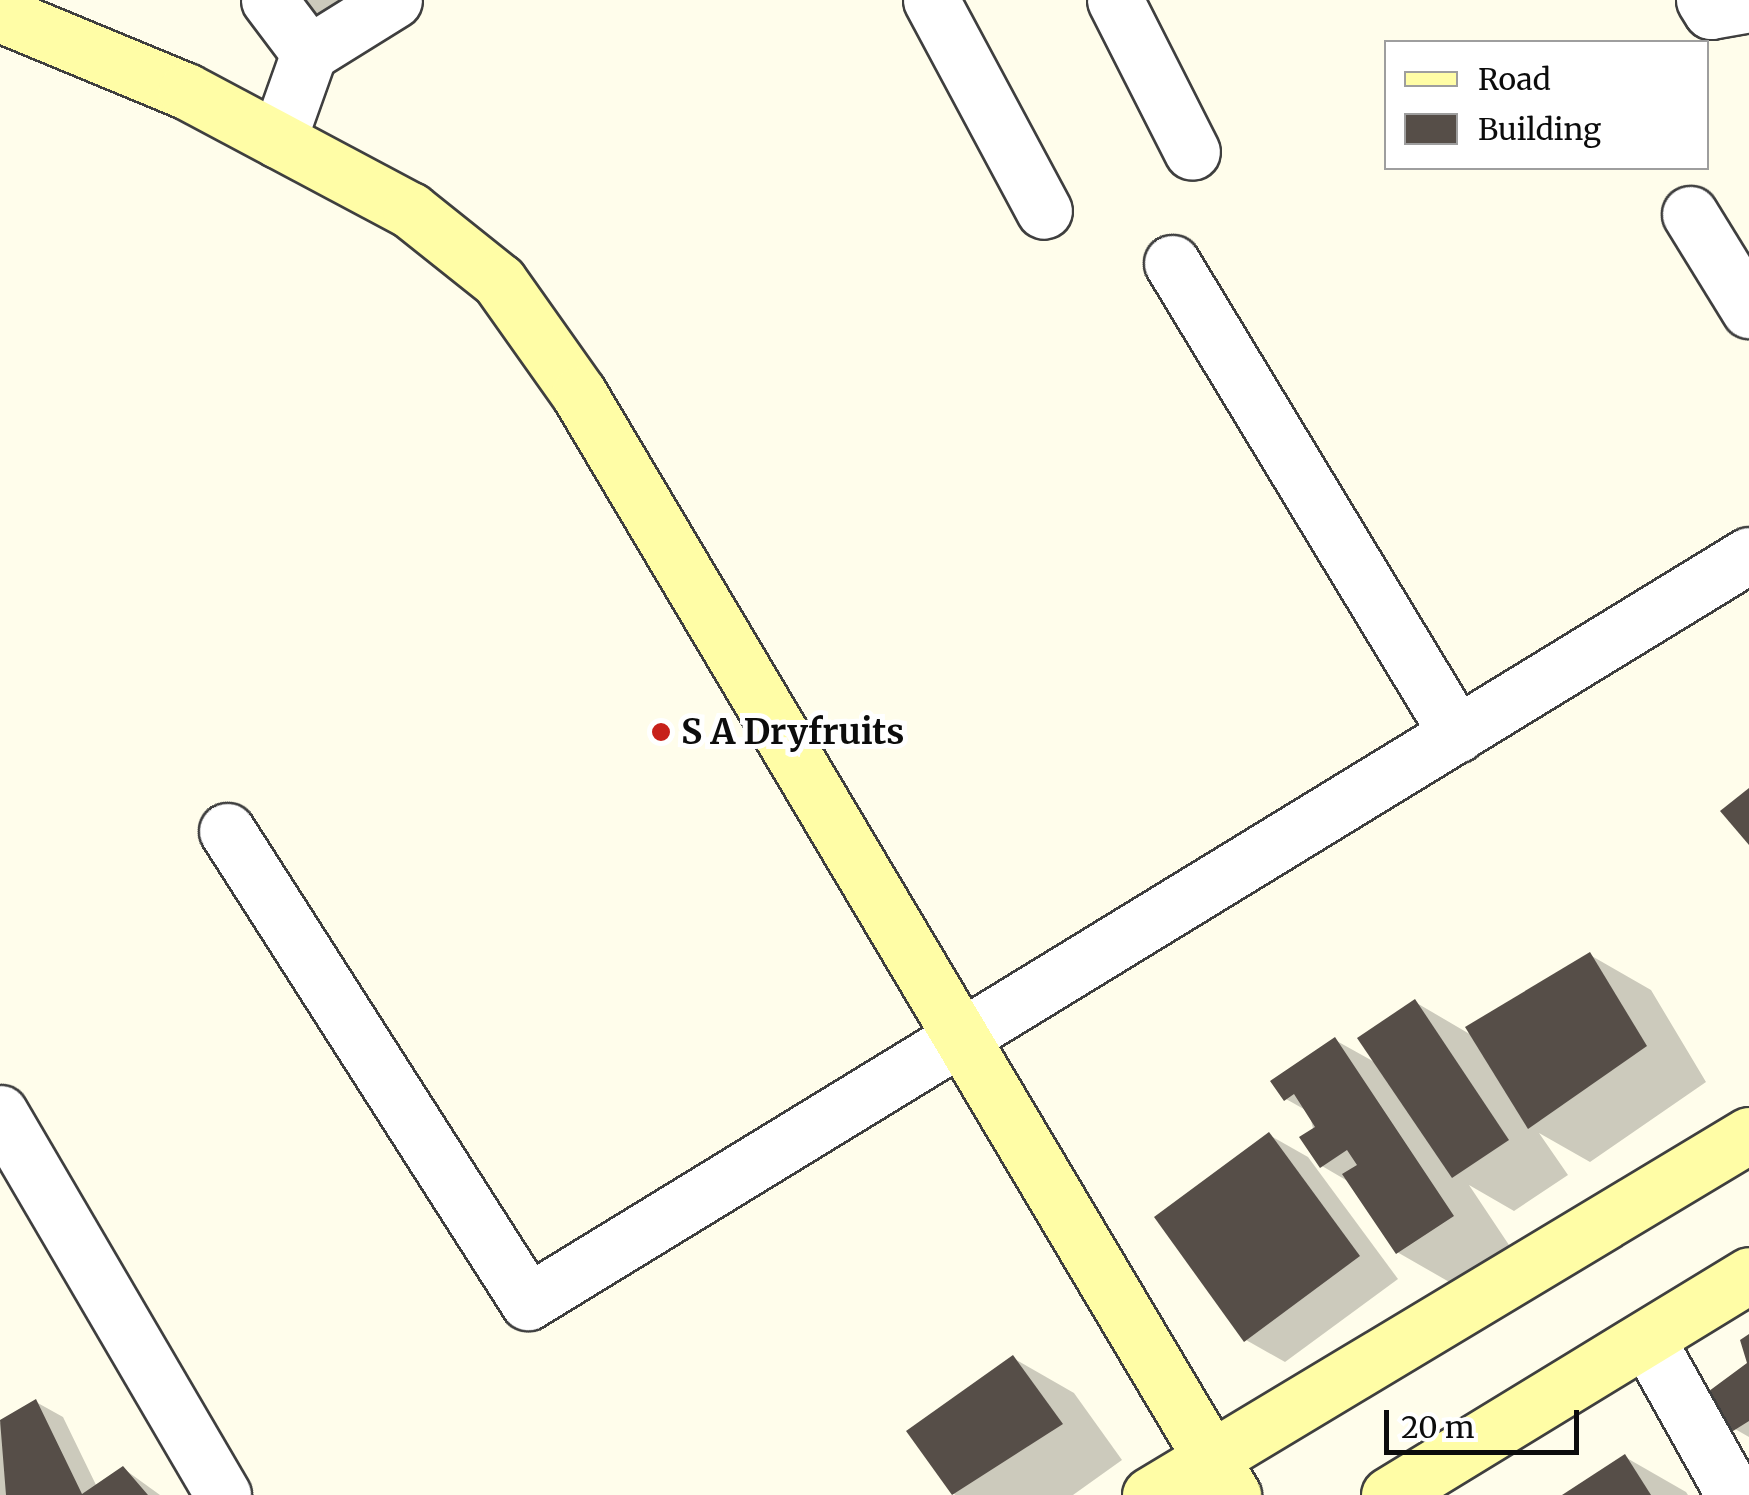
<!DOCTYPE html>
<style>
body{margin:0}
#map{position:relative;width:1749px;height:1495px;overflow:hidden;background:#fffdeb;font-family:Merriweather,serif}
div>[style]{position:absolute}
.shadow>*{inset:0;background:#0003}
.building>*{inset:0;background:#564e48}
.roads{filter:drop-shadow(2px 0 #3f3f3f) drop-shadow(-2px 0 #3f3f3f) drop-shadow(0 2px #3f3f3f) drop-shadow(0 -2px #3f3f3f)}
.street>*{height:55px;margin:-27.5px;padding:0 27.5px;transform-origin:27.5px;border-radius:27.5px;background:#fff}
.secondary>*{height:55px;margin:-27.5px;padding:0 27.5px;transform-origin:27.5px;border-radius:27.5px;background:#fffda6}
.dots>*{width:28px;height:28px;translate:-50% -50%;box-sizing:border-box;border:5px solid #fff;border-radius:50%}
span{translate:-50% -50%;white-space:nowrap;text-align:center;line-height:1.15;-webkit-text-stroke:10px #fff;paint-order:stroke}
.poi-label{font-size:35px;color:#0c0c0c;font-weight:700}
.left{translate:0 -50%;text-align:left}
.legend{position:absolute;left:1384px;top:40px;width:325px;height:130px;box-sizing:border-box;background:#fff;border:2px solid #9e9e9e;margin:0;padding:12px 18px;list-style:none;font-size:30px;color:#0c0c0c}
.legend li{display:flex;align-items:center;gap:20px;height:50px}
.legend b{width:50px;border:2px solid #9e9e9e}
.scale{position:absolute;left:1384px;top:1410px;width:195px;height:45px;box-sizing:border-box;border:5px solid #0c0c0c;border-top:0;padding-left:12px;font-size:30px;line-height:35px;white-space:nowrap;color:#0c0c0c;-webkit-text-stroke:8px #fff;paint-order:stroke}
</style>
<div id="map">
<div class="shadow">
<div style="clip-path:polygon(291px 0,390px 0,343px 34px)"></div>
<div style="clip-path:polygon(1590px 955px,1651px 990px,1706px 1082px,1590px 1162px,1539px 1133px,1568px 1175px,1514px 1211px,1469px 1185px,1513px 1251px,1458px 1287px,1397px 1252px,1351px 1183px,1322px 1166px,1309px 1112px,1286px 1099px,1335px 1040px,1378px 1064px,1415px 1002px,1473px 1036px)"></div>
<div style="clip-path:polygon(1269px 1135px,1308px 1157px,1398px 1279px,1285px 1362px,1246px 1340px)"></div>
<div style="clip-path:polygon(1013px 1358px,1074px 1393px,1122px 1460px,1073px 1495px,955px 1495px,910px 1432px)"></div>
<div style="clip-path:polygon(1749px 1365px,1749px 1437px,1735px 1429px)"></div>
<div style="clip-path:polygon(36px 1402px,63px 1417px,97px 1487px,124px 1469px,160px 1495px,0 1495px,0 1423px)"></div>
<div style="clip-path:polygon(1625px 1457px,1686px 1492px,1688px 1495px,1566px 1495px)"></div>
</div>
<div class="building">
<div style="clip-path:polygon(1749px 788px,1749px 845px,1720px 811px)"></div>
<div style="clip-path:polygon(1590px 952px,1647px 1046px,1528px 1129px,1465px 1027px)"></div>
<div style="clip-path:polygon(1415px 999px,1509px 1140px,1452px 1178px,1357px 1038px)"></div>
<div style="clip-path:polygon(1335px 1037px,1454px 1216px,1396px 1254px,1342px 1174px,1357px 1165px,1347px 1150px,1320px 1168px,1299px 1137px,1315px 1127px,1294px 1094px,1284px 1101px,1270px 1081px)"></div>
<div style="clip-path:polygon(1269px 1132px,1360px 1256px,1244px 1342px,1154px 1217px)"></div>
<div style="clip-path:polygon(1749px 1334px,1749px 1421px,1733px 1431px,1705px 1394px,1747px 1363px,1740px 1340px)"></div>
<div style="clip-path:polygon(1013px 1355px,1063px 1424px,952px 1495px,906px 1431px)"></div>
<div style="clip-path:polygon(36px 1399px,82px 1494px,123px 1466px,148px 1495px,6px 1495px,0 1420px)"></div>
<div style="clip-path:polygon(1625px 1454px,1651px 1495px,1562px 1495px)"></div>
</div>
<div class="roads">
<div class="street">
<div style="left:269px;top:0;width:66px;rotate:53deg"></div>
<div style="left:931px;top:0;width:239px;rotate:61.8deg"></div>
<div style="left:1115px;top:0;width:170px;rotate:63.1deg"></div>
<div style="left:1704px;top:0;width:13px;rotate:58deg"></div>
<div style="left:1711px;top:11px;width:39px;rotate:-10deg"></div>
<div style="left:278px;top:140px;width:92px;rotate:-70.4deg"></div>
<div style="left:309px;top:53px;width:100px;rotate:-31.9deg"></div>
<div style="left:1690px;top:214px;width:113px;rotate:58.4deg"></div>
<div style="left:1172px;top:263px;width:551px;rotate:58.82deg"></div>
<div style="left:227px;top:831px;width:559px;rotate:57.42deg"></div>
<div style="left:528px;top:1302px;width:1431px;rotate:-31.46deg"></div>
<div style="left:0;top:1113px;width:442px;rotate:59.7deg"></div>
<div style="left:1648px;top:1341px;width:176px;rotate:60.8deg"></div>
</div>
<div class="secondary">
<div style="left:0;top:14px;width:201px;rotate:22.5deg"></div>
<div style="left:186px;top:91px;width:254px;rotate:28deg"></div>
<div style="left:410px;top:210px;width:114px;rotate:38.6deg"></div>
<div style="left:499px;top:281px;width:138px;rotate:54.7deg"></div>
<div style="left:579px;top:394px;width:1281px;rotate:59.29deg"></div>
<div style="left:1150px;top:1495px;width:699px;rotate:-31.01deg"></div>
<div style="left:1389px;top:1495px;width:422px;rotate:-31.4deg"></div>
</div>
</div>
<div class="dots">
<div style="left:661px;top:732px;background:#c7211a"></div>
</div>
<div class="poi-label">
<span class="left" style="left:681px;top:732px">S A Dryfruits</span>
</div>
<ul class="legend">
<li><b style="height:12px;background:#fffda6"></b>Road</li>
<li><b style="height:28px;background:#564e48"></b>Building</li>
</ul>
<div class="scale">20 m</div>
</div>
